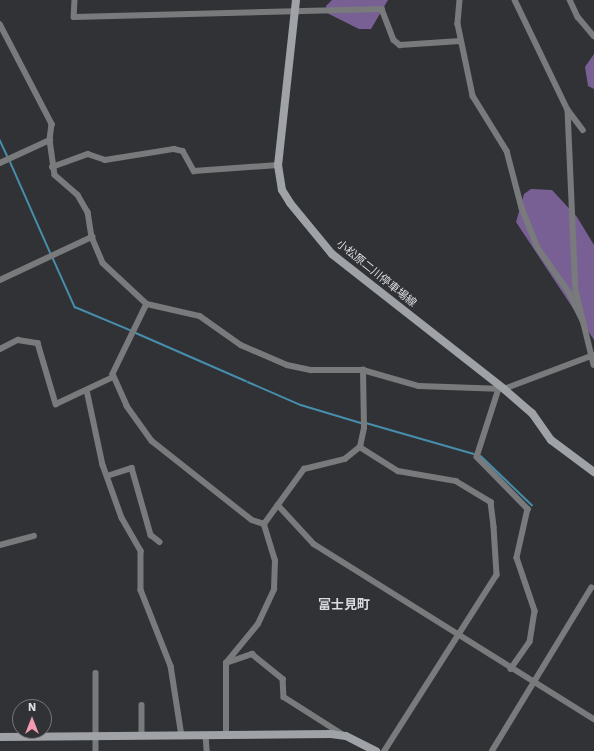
<!DOCTYPE html>
<meta charset="utf-8">
<style>
body{margin:0}
#map{position:relative;width:594px;height:751px;overflow:hidden;background:#303236;font-family:"Work Sans","Noto Sans JP",sans-serif}
div>[style]{position:absolute}
.forest>*{inset:0;background:#786095}
.stream>*{height:1.5px;margin:-0.75px;padding:0 0.75px;transform-origin:0.75px;border-radius:0.75px;background:#478ead}
.street>*{height:5.5px;margin:-2.75px;padding:0 2.75px;transform-origin:2.75px;border-radius:2.75px;background:#787a7c}
.secondary>*{height:8px;margin:-4px;padding:0 4px;transform-origin:4px;border-radius:4px;background:#9fa2a6}
span{translate:-50% -50%;white-space:nowrap;text-align:center;line-height:1.15;-webkit-text-stroke:3px #303236;paint-order:stroke}
.street-label{font-size:11px;color:#dddfe2}
.quarter-label{font-size:13px;color:#d9dbe1;font-weight:700}
.north{position:absolute;left:12px;top:699px;width:40px;height:40px;box-sizing:border-box;background:#303236;border:1px solid #75777b;border-radius:50%;rotate:0deg;font-size:11px;font-weight:700;line-height:16px;text-align:center;color:#dddfe2}
.north::after{content:'';display:block;margin:auto;width:14px;height:18px;background:#f19ab2;clip-path:polygon(50% 0,100% 100%,50% 72%,0 100%)}
</style>
<div id="map">
<div class="forest">
<div style="clip-path:polygon(332px 0,388px 0,371px 29px,359px 29px,327px 13px,326px 6px)"></div>
<div style="clip-path:polygon(594px 54px,594px 89px,588px 86px,585px 67px)"></div>
<div style="clip-path:polygon(531px 189px,552px 190px,577px 217px,594px 245px,594px 340px,516px 222px,524px 194px)"></div>
</div>
<div class="stream">
<div style="left:0;top:140px;width:19px;rotate:65deg"></div>
<div style="left:10px;top:161px;width:102px;rotate:66.2deg"></div>
<div style="left:53px;top:258px;width:54px;rotate:65.8deg"></div>
<div style="left:75px;top:307px;width:62px;rotate:22.8deg"></div>
<div style="left:136px;top:333px;width:120px;rotate:23.6deg"></div>
<div style="left:248px;top:382px;width:58px;rotate:23.5deg"></div>
<div style="left:301px;top:405px;width:63px;rotate:16.7deg"></div>
<div style="left:366px;top:423px;width:112px;rotate:16deg"></div>
<div style="left:481px;top:456px;width:71px;rotate:43.9deg"></div>
</div>
<div class="street">
<div style="left:75px;top:0;width:17px;rotate:93deg"></div>
<div style="left:74px;top:17px;width:308px;rotate:-1.5deg"></div>
<div style="left:382px;top:9px;width:33px;rotate:69deg"></div>
<div style="left:394px;top:40px;width:8px;rotate:40deg"></div>
<div style="left:400px;top:45px;width:60px;rotate:-3.8deg"></div>
<div style="left:460px;top:0;width:24px;rotate:95deg"></div>
<div style="left:458px;top:24px;width:74px;rotate:78.2deg"></div>
<div style="left:473px;top:96px;width:65px;rotate:58.3deg"></div>
<div style="left:507px;top:151px;width:59px;rotate:75.3deg"></div>
<div style="left:522px;top:208px;width:43px;rotate:68.2deg"></div>
<div style="left:538px;top:248px;width:54px;rotate:54.8deg"></div>
<div style="left:569px;top:292px;width:34px;rotate:64deg"></div>
<div style="left:515px;top:0;width:122px;rotate:64.3deg"></div>
<div style="left:568px;top:110px;width:25px;rotate:53deg"></div>
<div style="left:570px;top:0;width:19px;rotate:65deg"></div>
<div style="left:578px;top:17px;width:25px;rotate:50deg"></div>
<div style="left:0;top:24px;width:113px;rotate:62.5deg"></div>
<div style="left:52px;top:124px;width:16px;rotate:97deg"></div>
<div style="left:50px;top:140px;width:35px;rotate:82deg"></div>
<div style="left:55px;top:175px;width:30px;rotate:41deg"></div>
<div style="left:78px;top:195px;width:20px;rotate:60deg"></div>
<div style="left:88px;top:212px;width:25px;rotate:81deg"></div>
<div style="left:92px;top:237px;width:28px;rotate:67deg"></div>
<div style="left:103px;top:263px;width:60px;rotate:43deg"></div>
<div style="left:147px;top:304px;width:54px;rotate:12.8deg"></div>
<div style="left:200px;top:316px;width:50px;rotate:35.3deg"></div>
<div style="left:241px;top:345px;width:50px;rotate:23.5deg"></div>
<div style="left:287px;top:365px;width:25px;rotate:12deg"></div>
<div style="left:311px;top:370px;width:52px"></div>
<div style="left:363px;top:370px;width:58px;rotate:15.9deg"></div>
<div style="left:419px;top:386px;width:85px;rotate:2deg"></div>
<div style="left:504px;top:389px;width:96px;rotate:-20.7deg"></div>
<div style="left:568px;top:110px;width:181px;rotate:87.5deg"></div>
<div style="left:576px;top:291px;width:76px;rotate:76.3deg"></div>
<div style="left:0;top:163px;width:55px;rotate:-24.7deg"></div>
<div style="left:52px;top:167px;width:38px;rotate:-20deg"></div>
<div style="left:88px;top:154px;width:18px;rotate:19deg"></div>
<div style="left:105px;top:160px;width:70px;rotate:-9.1deg"></div>
<div style="left:174px;top:149px;width:9px;rotate:13deg"></div>
<div style="left:183px;top:151px;width:23px;rotate:61deg"></div>
<div style="left:194px;top:171px;width:84px;rotate:-4.1deg"></div>
<div style="left:0;top:280px;width:102px;rotate:-25.1deg"></div>
<div style="left:147px;top:304px;width:78px;rotate:115.9deg"></div>
<div style="left:113px;top:374px;width:35px;rotate:66deg"></div>
<div style="left:127px;top:406px;width:43px;rotate:54.5deg"></div>
<div style="left:152px;top:441px;width:127px;rotate:38.3deg"></div>
<div style="left:252px;top:520px;width:13px;rotate:18deg"></div>
<div style="left:0;top:349px;width:20px;rotate:-27deg"></div>
<div style="left:18px;top:340px;width:20px;rotate:9deg"></div>
<div style="left:38px;top:343px;width:64px;rotate:73.6deg"></div>
<div style="left:56px;top:404px;width:63px;rotate:-25.3deg"></div>
<div style="left:499px;top:389px;width:71px;rotate:107.9deg"></div>
<div style="left:477px;top:457px;width:73px;rotate:45.6deg"></div>
<div style="left:528px;top:509px;width:50px;rotate:102.7deg"></div>
<div style="left:517px;top:558px;width:56px;rotate:71.2deg"></div>
<div style="left:535px;top:611px;width:31px;rotate:99deg"></div>
<div style="left:530px;top:642px;width:33px;rotate:125deg"></div>
<div style="left:87px;top:390px;width:77px;rotate:78deg"></div>
<div style="left:103px;top:465px;width:56px;rotate:70.3deg"></div>
<div style="left:122px;top:518px;width:38px;rotate:60deg"></div>
<div style="left:141px;top:551px;width:39px;rotate:90deg"></div>
<div style="left:141px;top:590px;width:82px;rotate:68.5deg"></div>
<div style="left:171px;top:666px;width:71px;rotate:81.1deg"></div>
<div style="left:360px;top:447px;width:45px;rotate:32.3deg"></div>
<div style="left:398px;top:471px;width:59px;rotate:9.8deg"></div>
<div style="left:456px;top:481px;width:41px;rotate:31deg"></div>
<div style="left:491px;top:502px;width:25px;rotate:83deg"></div>
<div style="left:494px;top:527px;width:48px;rotate:86.4deg"></div>
<div style="left:497px;top:575px;width:209px;rotate:122.5deg"></div>
<div style="left:107px;top:476px;width:26px;rotate:-18deg"></div>
<div style="left:132px;top:468px;width:70px;rotate:74.2deg"></div>
<div style="left:151px;top:535px;width:11px;rotate:38deg"></div>
<div style="left:278px;top:505px;width:53px;rotate:47.3deg"></div>
<div style="left:314px;top:544px;width:330px;rotate:32deg"></div>
<div style="left:264px;top:524px;width:68px;rotate:-54deg"></div>
<div style="left:304px;top:469px;width:42px;rotate:-13.7deg"></div>
<div style="left:345px;top:459px;width:19px;rotate:-39deg"></div>
<div style="left:360px;top:447px;width:19px;rotate:-78deg"></div>
<div style="left:364px;top:428px;width:58px;rotate:-91deg"></div>
<div style="left:0;top:545px;width:35px;rotate:-15deg"></div>
<div style="left:226px;top:663px;width:28px;rotate:-19deg"></div>
<div style="left:252px;top:654px;width:40px;rotate:39deg"></div>
<div style="left:283px;top:679px;width:18px;rotate:87deg"></div>
<div style="left:284px;top:697px;width:69px;rotate:32.5deg"></div>
<div style="left:96px;top:673px;width:78px;rotate:90deg"></div>
<div style="left:142px;top:705px;width:31px;rotate:90deg"></div>
<div style="left:206px;top:735px;width:16px;rotate:86deg"></div>
<div style="left:226px;top:735px;width:72px;rotate:-90deg"></div>
<div style="left:226px;top:663px;width:50px;rotate:-50.6deg"></div>
<div style="left:258px;top:624px;width:38px;rotate:-65deg"></div>
<div style="left:274px;top:589px;width:28px;rotate:-88deg"></div>
<div style="left:275px;top:561px;width:39px;rotate:-107deg"></div>
<div style="left:492px;top:751px;width:191px;rotate:-58.7deg"></div>
</div>
<div class="secondary">
<div style="left:296px;top:0;width:166px;rotate:96.2deg"></div>
<div style="left:278px;top:165px;width:25px;rotate:81deg"></div>
<div style="left:282px;top:190px;width:15px;rotate:58deg"></div>
<div style="left:290px;top:203px;width:66px;rotate:50.5deg"></div>
<div style="left:332px;top:254px;width:219px;rotate:38.1deg"></div>
<div style="left:504px;top:389px;width:37px;rotate:41deg"></div>
<div style="left:532px;top:413px;width:33px;rotate:55deg"></div>
<div style="left:551px;top:440px;width:54px;rotate:36.7deg"></div>
<div style="left:0;top:737px;width:331px;rotate:-0.5deg"></div>
<div style="left:331px;top:734px;width:15px;rotate:8deg"></div>
<div style="left:346px;top:736px;width:34px;rotate:27deg"></div>
</div>
<div class="street-label">
<span style="left:376px;top:274px;rotate:39deg">小松原二川停車場線</span>
</div>
<div class="quarter-label">
<span style="left:344px;top:605px">富士見町</span>
</div>
<div class="north">N</div>
</div>
